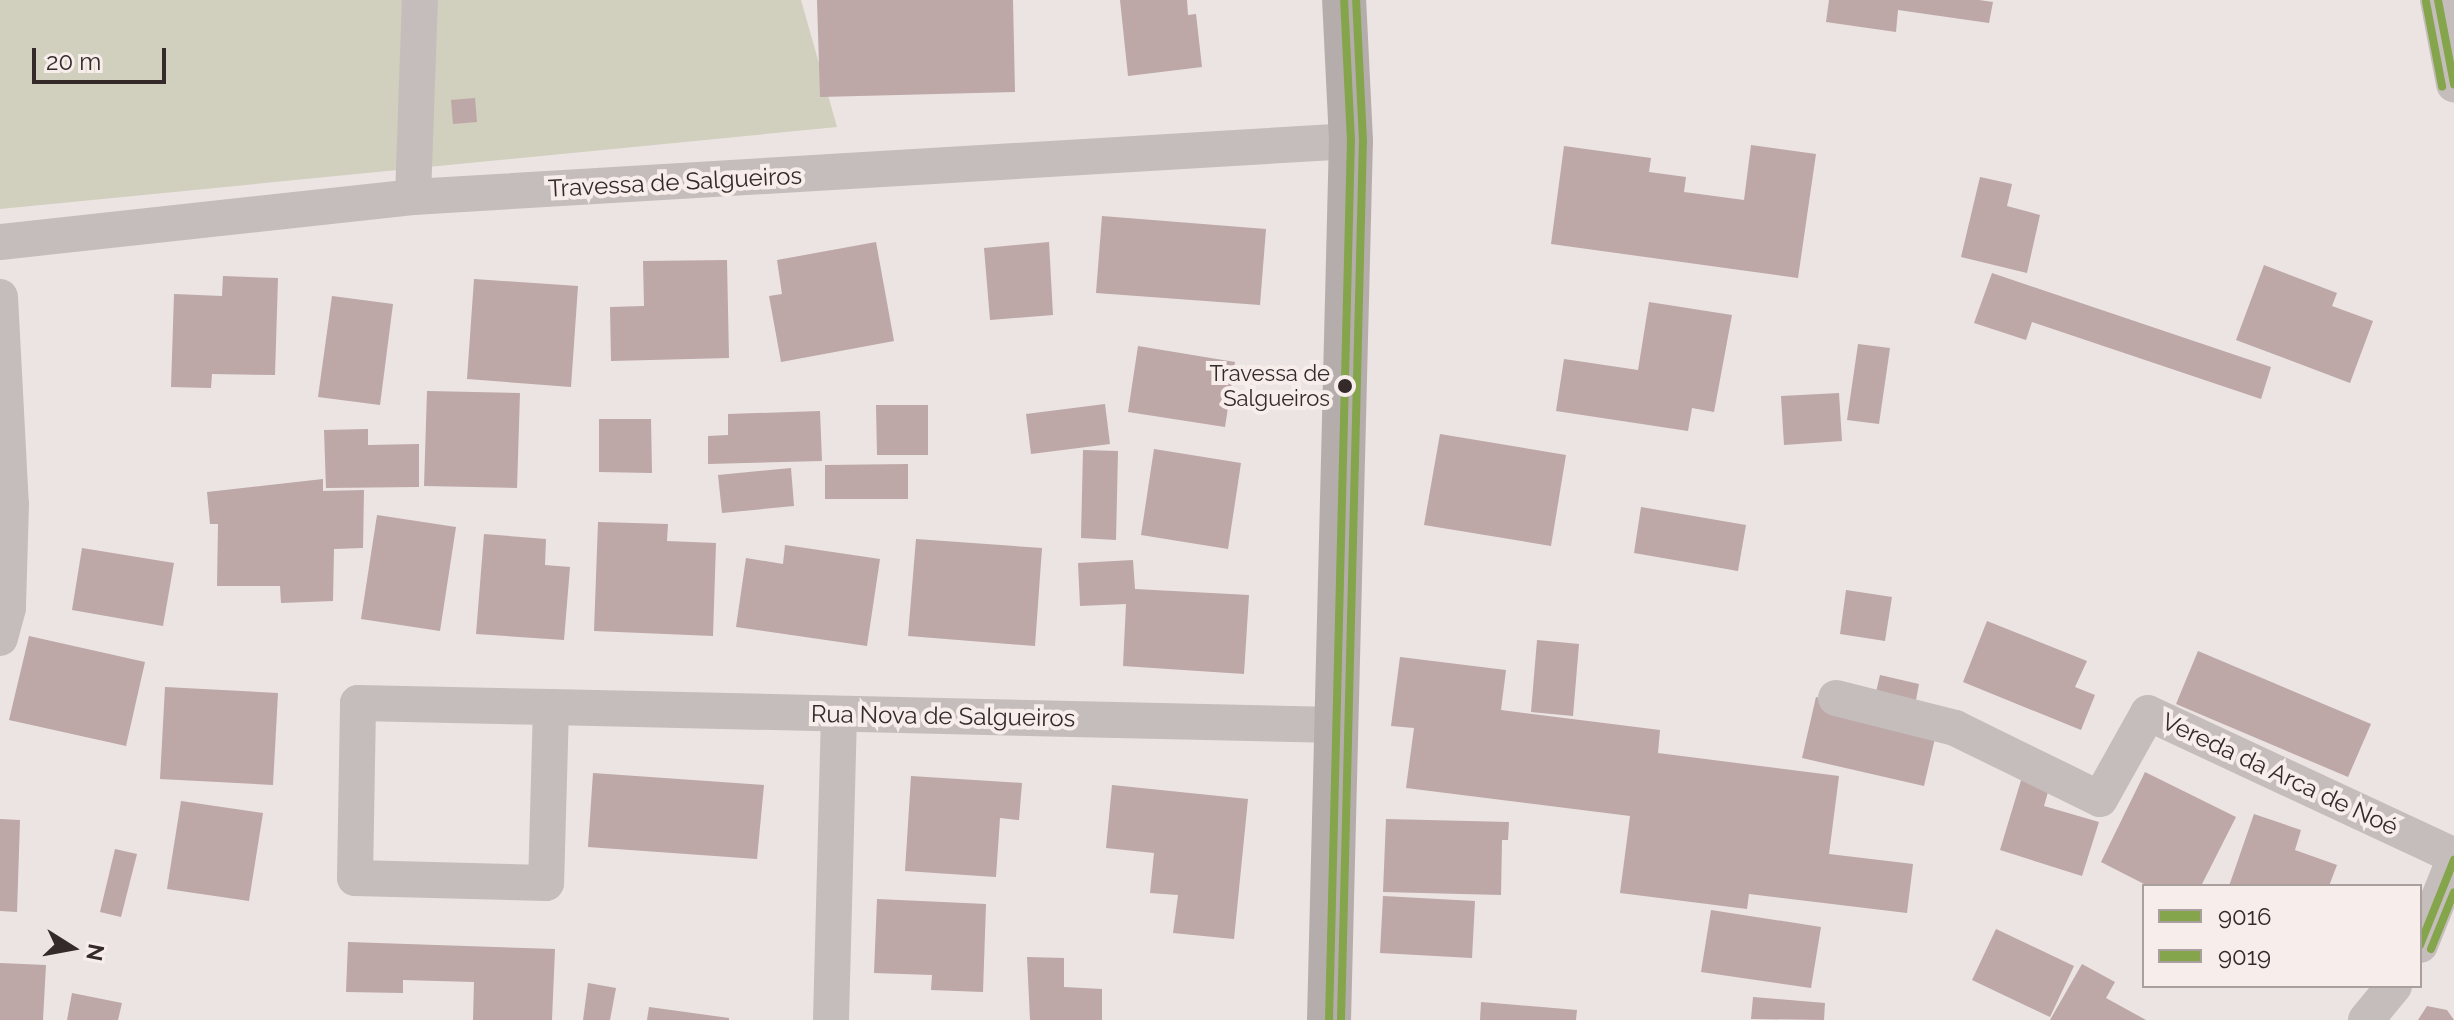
<!DOCTYPE html>
<meta charset="utf-8">
<style>
body{margin:0}
#map{position:relative;width:2454px;height:1020px;overflow:hidden;background:#ebe4e2;font-family:Raleway,sans-serif}
div>[style]{position:absolute}
.green>*{inset:0;background:#d1cfbe}
.building>*{inset:0;background:#bda7a7}
.street>*{height:36px;margin:-18px;padding:0 18px;transform-origin:18px;border-radius:18px;background:#c5bdbb}
.secondary>*{height:44px;margin:-22px;padding:0 22px;transform-origin:22px;border-radius:22px;background:#b5adac}
.bus-1>*{height:8px;margin:-4px;padding:0 4px;transform-origin:4px;border-radius:4px;background:#84a54c}
.bus-2>*{height:8px;margin:-4px;padding:0 4px;transform-origin:4px;border-radius:4px;background:#84a54c}
.dots>*{width:22px;height:22px;translate:-50% -50%;box-sizing:border-box;border:4px solid #f7edea;border-radius:50%}
span{translate:-50% -50%;white-space:nowrap;text-align:center;line-height:1.15;-webkit-text-stroke:8px #f7edea;paint-order:stroke}
.bus-label{font-size:22px;color:#352a2a}
.right{translate:-100% -50%;text-align:right}
.street-label{font-size:24px;color:#352a2a}
.legend{position:absolute;left:2142px;top:884px;width:280px;height:104px;box-sizing:border-box;background:#f7edea;border:2px solid #a99f9d;margin:0;padding:10px 14px;list-style:none;font-size:24px;color:#352a2a}
.legend li{display:flex;align-items:center;gap:16px;height:40px}
.legend b{width:40px;border:2px solid #a99f9d}
.north{position:absolute;left:32px;top:908px;width:80px;height:80px;-webkit-text-stroke:6px #f7edea;paint-order:stroke;rotate:101deg;font-size:22px;font-weight:700;line-height:32px;text-align:center;color:#352a2a}
.north::after{content:'';display:block;margin:auto;width:28px;height:36px;background:#352a2a;clip-path:polygon(50% 0,100% 100%,50% 72%,0 100%)}
.scale{position:absolute;left:32px;top:48px;width:134px;height:36px;box-sizing:border-box;border:4px solid #352a2a;border-top:0;padding-left:10px;font-size:24px;line-height:28px;white-space:nowrap;color:#352a2a;-webkit-text-stroke:6px #f7edea;paint-order:stroke}
</style>
<div id="map">
<div class="green">
<div style="clip-path:polygon(0 0,801px 0,837px 127px,0 209px)"></div>
</div>
<div class="building">
<div style="clip-path:polygon(817px 0,1013px 0,1015px 92px,820px 97px)"></div>
<div style="clip-path:polygon(1120px 0,1187px 0,1188px 15px,1196px 14px,1202px 67px,1128px 76px)"></div>
<div style="clip-path:polygon(1829px 0,1979px 0,1993px 2px,1989px 23px,1898px 10px,1896px 32px,1826px 22px)"></div>
<div style="clip-path:polygon(475px 98px,477px 122px,453px 124px,451px 100px)"></div>
<div style="clip-path:polygon(1751px 145px,1816px 154px,1798px 278px,1551px 244px,1564px 146px,1651px 158px,1649px 172px,1686px 177px,1684px 192px,1744px 200px)"></div>
<div style="clip-path:polygon(1980px 177px,2012px 184px,2007px 206px,2040px 215px,2027px 273px,1961px 257px)"></div>
<div style="clip-path:polygon(1102px 216px,1266px 229px,1260px 305px,1096px 293px)"></div>
<div style="clip-path:polygon(876px 242px,894px 341px,781px 362px,769px 296px,782px 294px,777px 260px)"></div>
<div style="clip-path:polygon(1049px 242px,1053px 315px,990px 320px,984px 248px)"></div>
<div style="clip-path:polygon(727px 260px,729px 358px,611px 361px,610px 307px,644px 306px,643px 261px)"></div>
<div style="clip-path:polygon(2264px 265px,2337px 293px,2332px 306px,2373px 321px,2350px 383px,2236px 340px)"></div>
<div style="clip-path:polygon(1992px 273px,2271px 367px,2261px 399px,2032px 322px,2026px 340px,1974px 323px)"></div>
<div style="clip-path:polygon(223px 276px,278px 278px,275px 375px,212px 374px,211px 388px,171px 387px,174px 294px,222px 296px)"></div>
<div style="clip-path:polygon(474px 279px,578px 286px,571px 387px,467px 379px)"></div>
<div style="clip-path:polygon(332px 296px,393px 304px,380px 405px,318px 397px)"></div>
<div style="clip-path:polygon(1649px 302px,1732px 315px,1714px 412px,1692px 408px,1688px 431px,1556px 411px,1564px 359px,1638px 370px)"></div>
<div style="clip-path:polygon(1858px 344px,1890px 348px,1879px 424px,1847px 420px)"></div>
<div style="clip-path:polygon(1138px 346px,1235px 362px,1225px 427px,1128px 412px)"></div>
<div style="clip-path:polygon(427px 391px,520px 393px,517px 488px,424px 486px)"></div>
<div style="clip-path:polygon(1839px 393px,1842px 441px,1784px 445px,1781px 396px)"></div>
<div style="clip-path:polygon(1105px 404px,1110px 444px,1031px 454px,1026px 414px)"></div>
<div style="clip-path:polygon(876px 405px,928px 405px,928px 455px,877px 455px)"></div>
<div style="clip-path:polygon(820px 411px,822px 461px,708px 464px,708px 436px,728px 435px,728px 414px)"></div>
<div style="clip-path:polygon(599px 419px,651px 419px,652px 473px,599px 472px)"></div>
<div style="clip-path:polygon(368px 429px,368px 445px,419px 444px,419px 487px,326px 488px,324px 430px)"></div>
<div style="clip-path:polygon(1440px 434px,1566px 455px,1551px 546px,1424px 525px)"></div>
<div style="clip-path:polygon(1154px 449px,1241px 463px,1228px 549px,1141px 535px)"></div>
<div style="clip-path:polygon(1083px 450px,1118px 451px,1116px 540px,1081px 538px)"></div>
<div style="clip-path:polygon(908px 464px,908px 499px,825px 499px,825px 465px)"></div>
<div style="clip-path:polygon(791px 468px,794px 506px,722px 513px,718px 475px)"></div>
<div style="clip-path:polygon(323px 479px,323px 491px,364px 490px,363px 548px,334px 549px,333px 601px,281px 603px,280px 586px,217px 586px,218px 524px,210px 524px,207px 492px)"></div>
<div style="clip-path:polygon(1641px 507px,1746px 525px,1738px 571px,1634px 553px)"></div>
<div style="clip-path:polygon(377px 515px,456px 527px,440px 631px,361px 619px)"></div>
<div style="clip-path:polygon(598px 522px,668px 524px,667px 541px,716px 543px,713px 636px,594px 631px)"></div>
<div style="clip-path:polygon(484px 534px,546px 539px,545px 565px,570px 567px,564px 640px,476px 634px)"></div>
<div style="clip-path:polygon(916px 539px,1042px 548px,1035px 646px,908px 636px)"></div>
<div style="clip-path:polygon(785px 545px,880px 559px,867px 646px,736px 627px,746px 558px,783px 564px)"></div>
<div style="clip-path:polygon(82px 548px,174px 563px,163px 626px,72px 610px)"></div>
<div style="clip-path:polygon(1133px 560px,1135px 589px,1249px 595px,1244px 674px,1123px 666px,1126px 604px,1080px 606px,1078px 563px)"></div>
<div style="clip-path:polygon(1846px 590px,1892px 597px,1885px 641px,1840px 634px)"></div>
<div style="clip-path:polygon(1987px 621px,2087px 661px,2075px 687px,2095px 695px,2081px 730px,1963px 682px)"></div>
<div style="clip-path:polygon(29px 636px,145px 662px,126px 746px,9px 720px)"></div>
<div style="clip-path:polygon(1537px 640px,1579px 644px,1573px 716px,1531px 712px)"></div>
<div style="clip-path:polygon(2198px 651px,2371px 724px,2348px 777px,2176px 704px)"></div>
<div style="clip-path:polygon(1400px 657px,1506px 670px,1501px 710px,1660px 730px,1658px 753px,1839px 776px,1829px 854px,1913px 864px,1907px 913px,1749px 894px,1747px 909px,1620px 893px,1630px 816px,1406px 788px,1414px 728px,1391px 726px)"></div>
<div style="clip-path:polygon(1880px 675px,1919px 684px,1914px 711px,1874px 701px)"></div>
<div style="clip-path:polygon(165px 687px,278px 693px,273px 785px,160px 779px)"></div>
<div style="clip-path:polygon(1816px 697px,1938px 725px,1924px 786px,1802px 758px)"></div>
<div style="clip-path:polygon(2145px 772px,2236px 817px,2201px 886px,2148px 886px,2101px 862px)"></div>
<div style="clip-path:polygon(593px 773px,764px 785px,757px 859px,588px 847px)"></div>
<div style="clip-path:polygon(911px 776px,1022px 783px,1019px 820px,1000px 818px,996px 877px,905px 871px)"></div>
<div style="clip-path:polygon(2022px 777px,2050px 785px,2044px 806px,2099px 822px,2082px 876px,2000px 850px)"></div>
<div style="clip-path:polygon(1112px 785px,1248px 799px,1234px 939px,1173px 933px,1178px 895px,1150px 893px,1154px 853px,1106px 848px)"></div>
<div style="clip-path:polygon(181px 801px,263px 813px,249px 901px,167px 889px)"></div>
<div style="clip-path:polygon(2254px 814px,2301px 830px,2295px 850px,2337px 865px,2329px 886px,2229px 886px)"></div>
<div style="clip-path:polygon(0 819px,20px 820px,17px 912px,0 911px)"></div>
<div style="clip-path:polygon(1386px 819px,1509px 822px,1508px 840px,1502px 840px,1501px 895px,1383px 892px)"></div>
<div style="clip-path:polygon(115px 849px,137px 854px,121px 917px,100px 912px)"></div>
<div style="clip-path:polygon(1383px 896px,1475px 901px,1472px 958px,1380px 953px)"></div>
<div style="clip-path:polygon(877px 899px,986px 904px,983px 992px,931px 990px,932px 975px,874px 973px)"></div>
<div style="clip-path:polygon(1711px 910px,1821px 927px,1811px 988px,1701px 972px)"></div>
<div style="clip-path:polygon(1996px 929px,2074px 966px,2050px 1017px,1972px 980px)"></div>
<div style="clip-path:polygon(348px 942px,555px 949px,552px 1020px,473px 1020px,474px 982px,403px 980px,403px 993px,346px 992px)"></div>
<div style="clip-path:polygon(1027px 957px,1064px 958px,1064px 987px,1102px 989px,1102px 1020px,1030px 1020px)"></div>
<div style="clip-path:polygon(0 963px,46px 965px,43px 1020px,0 1020px)"></div>
<div style="clip-path:polygon(2082px 964px,2115px 982px,2106px 998px,2146px 1020px,2050px 1020px)"></div>
<div style="clip-path:polygon(588px 983px,616px 988px,610px 1020px,583px 1020px)"></div>
<div style="clip-path:polygon(72px 993px,122px 1003px,118px 1020px,67px 1020px)"></div>
<div style="clip-path:polygon(1753px 997px,1825px 1003px,1824px 1020px,1751px 1019px)"></div>
<div style="clip-path:polygon(1481px 1002px,1577px 1010px,1576px 1020px,1480px 1020px)"></div>
<div style="clip-path:polygon(2427px 1006px,2447px 1010px,2454px 1020px,2418px 1020px)"></div>
<div style="clip-path:polygon(649px 1007px,729px 1018px,729px 1020px,647px 1020px)"></div>
</div>
<div class="street">
<div style="left:2438px;top:0;width:86px;rotate:79.2deg"></div>
<div style="left:413px;top:197px;width:197px;rotate:-88deg"></div>
<div style="left:0;top:242px;width:415px;rotate:-6.2deg"></div>
<div style="left:413px;top:197px;width:940px;rotate:-3.42deg"></div>
<div style="left:0;top:297px;width:207px;rotate:87deg"></div>
<div style="left:11px;top:504px;width:104px;rotate:91.7deg"></div>
<div style="left:8px;top:608px;width:31px;rotate:105deg"></div>
<div style="left:1836px;top:698px;width:123px;rotate:14.1deg"></div>
<div style="left:1955px;top:728px;width:161px;rotate:26.1deg"></div>
<div style="left:2100px;top:799px;width:98px;rotate:-60.8deg"></div>
<div style="left:2148px;top:713px;width:338px;rotate:25deg"></div>
<div style="left:551px;top:707px;width:176px;rotate:91.6deg"></div>
<div style="left:546px;top:883px;width:191px;rotate:-178.5deg"></div>
<div style="left:355px;top:878px;width:175px;rotate:-89deg"></div>
<div style="left:358px;top:703px;width:193px;rotate:1.2deg"></div>
<div style="left:551px;top:707px;width:785px;rotate:1.31deg"></div>
<div style="left:2420px;top:945px;width:92px;rotate:-68.2deg"></div>
<div style="left:831px;top:1020px;width:306px;rotate:-88.5deg"></div>
<div style="left:2366px;top:1020px;width:44px;rotate:-50.5deg"></div>
</div>
<div class="secondary">
<div style="left:1329px;top:1020px;width:879px;rotate:-88.57deg"></div>
<div style="left:1351px;top:141px;width:141px;rotate:-92.8deg"></div>
</div>
<div class="bus-1">
<div style="left:2438px;top:0;width:86px;rotate:79.2deg"></div>
<div style="left:2420px;top:945px;width:92px;rotate:-68.2deg"></div>
<div style="left:1329px;top:1020px;width:879px;rotate:-88.57deg"></div>
<div style="left:1351px;top:141px;width:141px;rotate:-92.8deg"></div>
</div>
<div class="bus-2">
<div style="left:2426px;top:2px;width:86px;rotate:79.2deg"></div>
<div style="left:2431px;top:949px;width:61px;rotate:-68deg"></div>
<div style="left:1341px;top:1020px;width:879px;rotate:-88.57deg"></div>
<div style="left:1363px;top:141px;width:141px;rotate:-92.8deg"></div>
</div>
<div class="dots">
<div style="left:1345px;top:386px;background:#352a2a"></div>
</div>
<div class="bus-label">
<span class="right" style="left:1330px;top:386px">Travessa de<br>Salgueiros</span>
</div>
<div class="street-label">
<span style="left:675px;top:182px;rotate:-3deg">Travessa de Salgueiros</span>
<span style="left:943px;top:716px;rotate:1deg">Rua Nova de Salgueiros</span>
<span style="left:2280px;top:774px;rotate:25deg">Vereda da Arca de Noé</span>
</div>
<ul class="legend">
<li><b style="height:10px;background:#84a54c"></b>9016</li>
<li><b style="height:10px;background:#84a54c"></b>9019</li>
</ul>
<div class="north">N</div>
<div class="scale">20 m</div>
</div>
